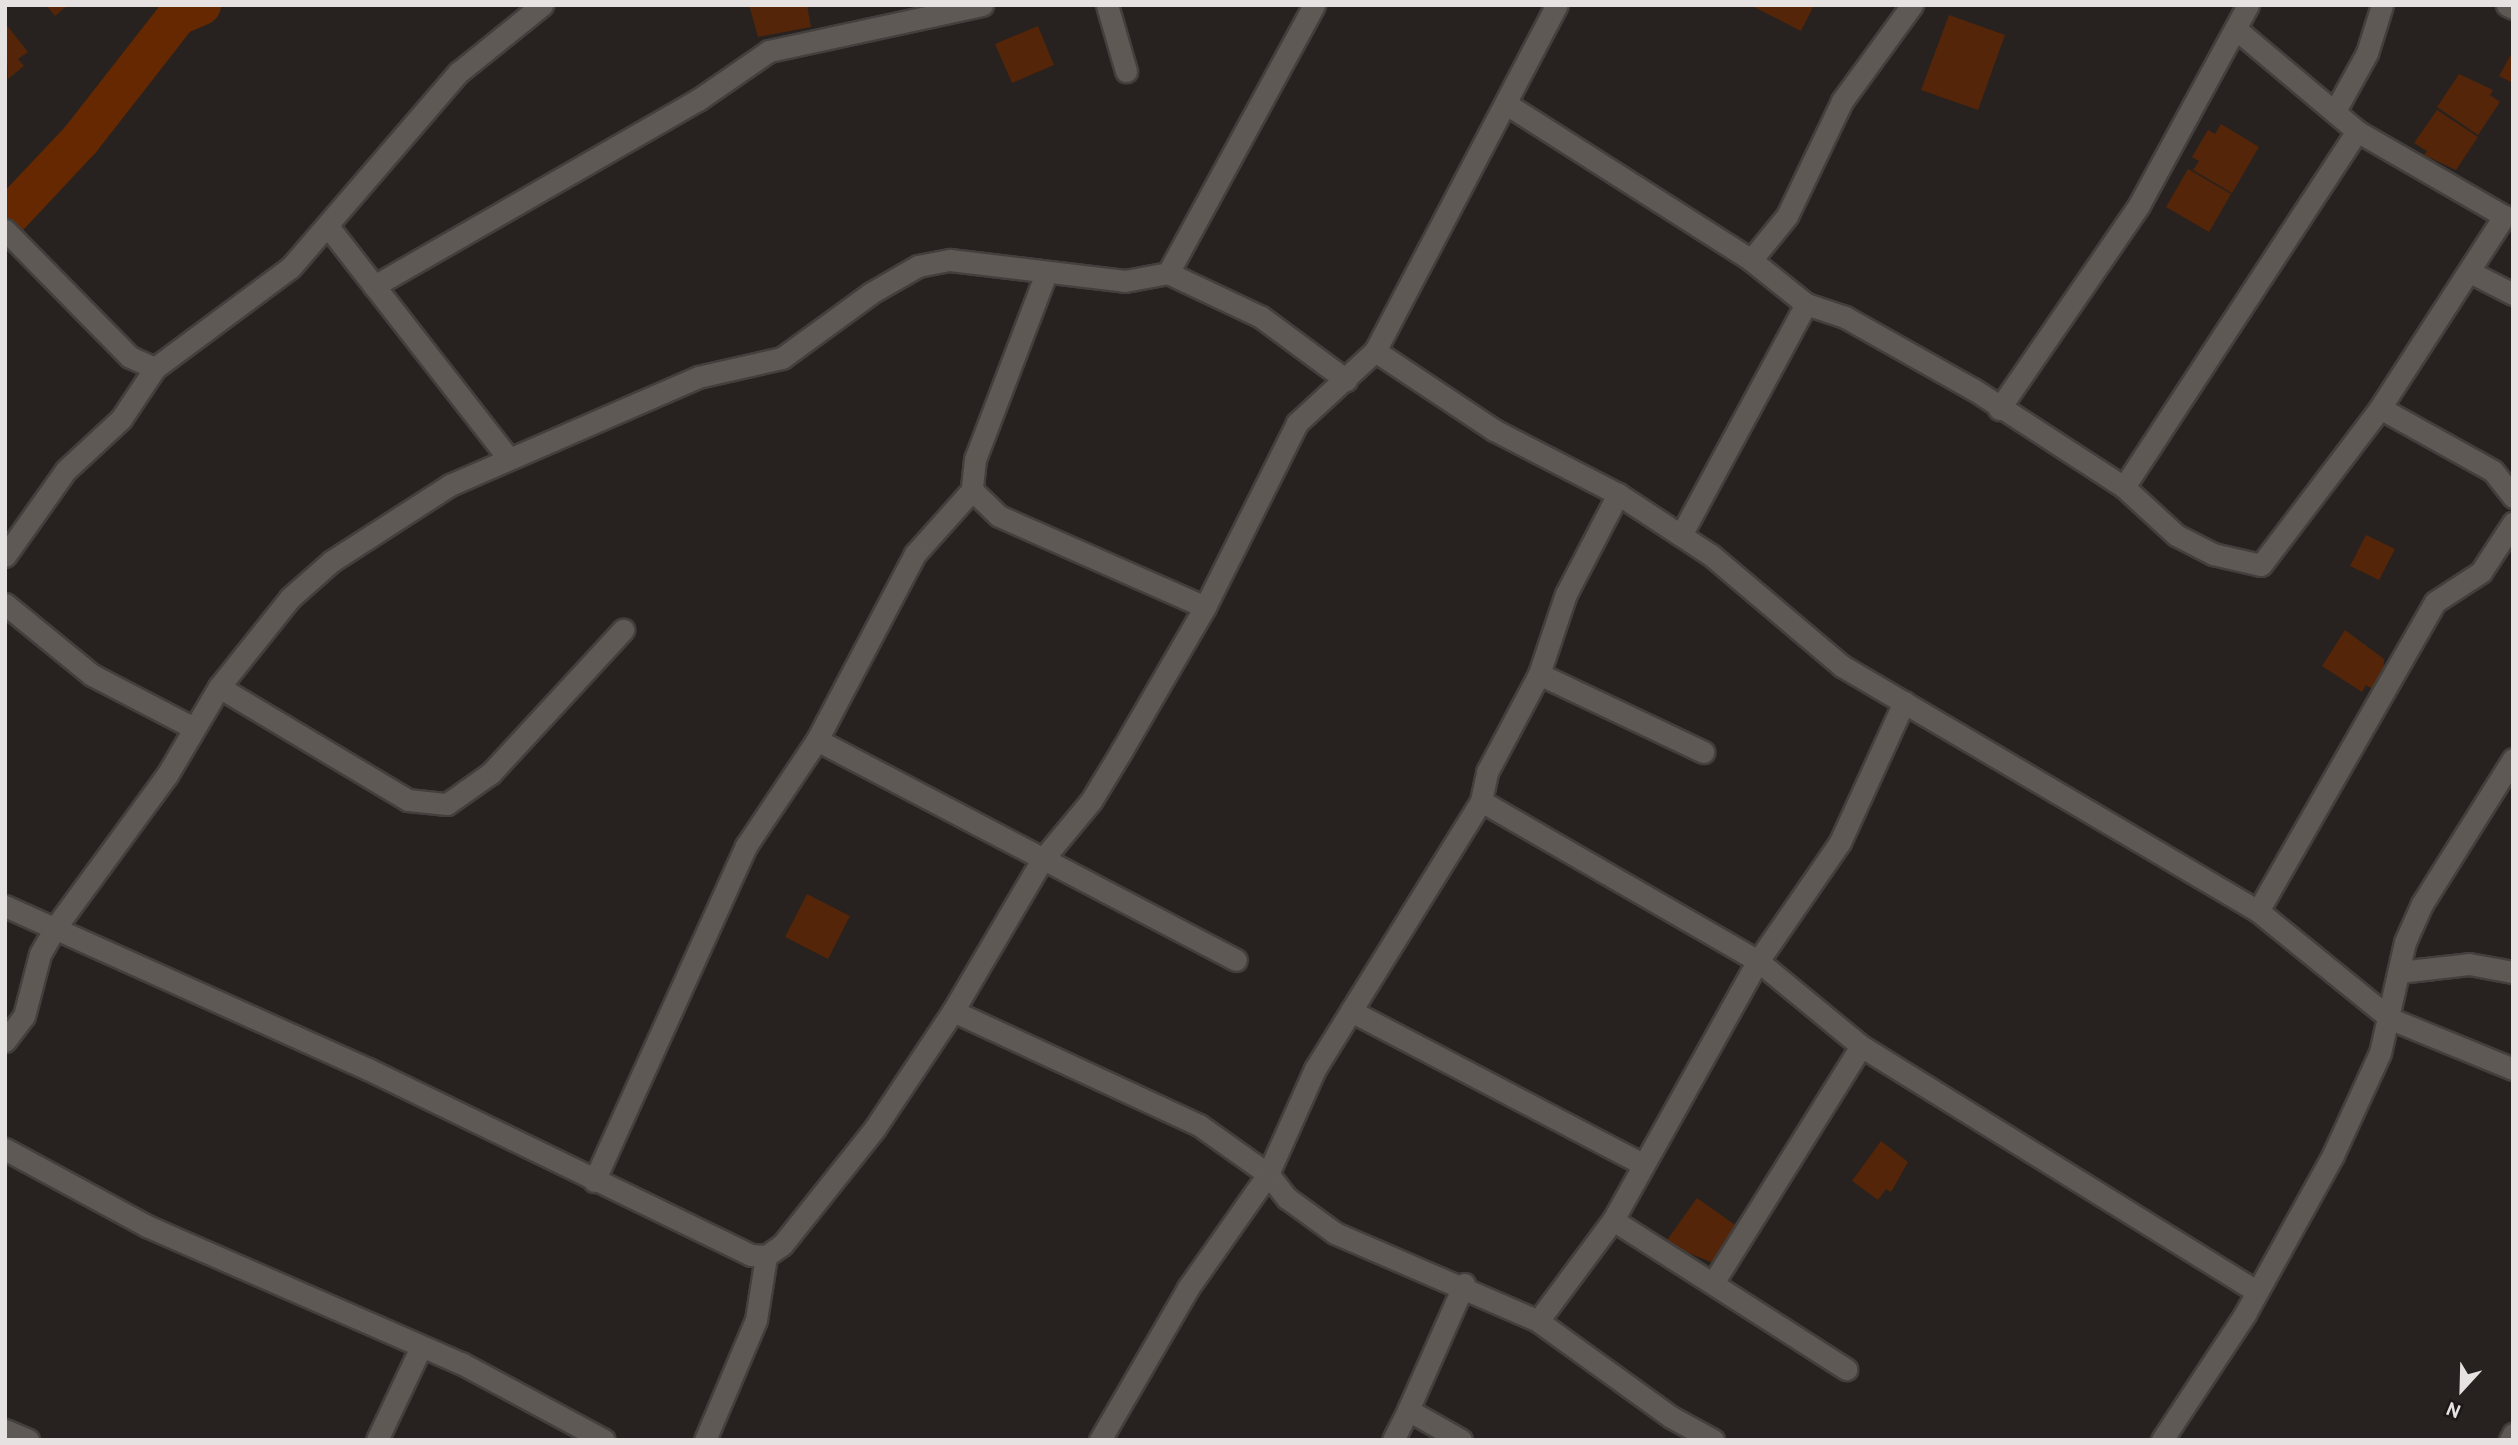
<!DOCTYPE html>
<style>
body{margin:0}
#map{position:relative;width:2518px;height:1445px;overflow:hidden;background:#27221f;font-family:Overpass,sans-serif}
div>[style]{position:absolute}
.river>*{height:40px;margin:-20px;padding:0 20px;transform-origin:20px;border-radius:20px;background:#652800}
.building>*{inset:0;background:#542508}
.roads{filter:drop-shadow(2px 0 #433f3d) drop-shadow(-2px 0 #433f3d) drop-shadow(0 2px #433f3d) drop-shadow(0 -2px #433f3d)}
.minor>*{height:21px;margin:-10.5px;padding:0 10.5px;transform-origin:10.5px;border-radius:10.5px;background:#5f5956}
span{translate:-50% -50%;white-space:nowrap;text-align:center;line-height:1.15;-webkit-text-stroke:6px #1d1816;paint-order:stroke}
.frame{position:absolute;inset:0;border:7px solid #e6e2e1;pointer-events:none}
.north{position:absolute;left:2427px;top:1354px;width:70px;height:70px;-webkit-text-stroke:5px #1d1816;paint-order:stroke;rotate:202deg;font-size:19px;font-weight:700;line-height:28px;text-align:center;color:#e6e2e1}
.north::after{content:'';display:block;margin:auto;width:24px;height:32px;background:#e6e2e1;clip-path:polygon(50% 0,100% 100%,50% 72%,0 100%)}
</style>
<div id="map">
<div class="river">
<div style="left:5px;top:220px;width:111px;rotate:-46.8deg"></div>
<div style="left:81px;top:139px;width:157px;rotate:-52deg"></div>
<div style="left:178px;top:15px;width:25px;rotate:-23deg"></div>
</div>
<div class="building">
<div style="clip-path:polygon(46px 5px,68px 5px,55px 16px)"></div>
<div style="clip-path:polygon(749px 5px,807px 5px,811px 27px,758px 37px)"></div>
<div style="clip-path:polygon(1750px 5px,1814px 5px,1801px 31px)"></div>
<div style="clip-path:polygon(1949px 15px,2005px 35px,1978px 110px,1921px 90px)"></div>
<div style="clip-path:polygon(5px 23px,28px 52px,18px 59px,24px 66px,8px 79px)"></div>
<div style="clip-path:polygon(1038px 26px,1054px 65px,1012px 83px,995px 44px)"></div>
<div style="clip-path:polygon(2513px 51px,2513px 83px,2499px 76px)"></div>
<div style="clip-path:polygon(2459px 74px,2493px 90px,2490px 95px,2500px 102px,2478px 135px,2437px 107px)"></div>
<div style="clip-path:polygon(2437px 110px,2478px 137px,2456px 170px,2424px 155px,2427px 151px,2414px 143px)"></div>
<div style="clip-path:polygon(2221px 124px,2259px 147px,2232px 193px,2193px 170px,2199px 161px,2192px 157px,2208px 130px,2215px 134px)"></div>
<div style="clip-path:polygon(2188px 169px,2231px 194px,2209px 232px,2166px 207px)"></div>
<div style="clip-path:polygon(2366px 535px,2395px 549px,2379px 580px,2350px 566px)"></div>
<div style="clip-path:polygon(2345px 630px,2384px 659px,2383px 679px,2374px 690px,2366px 685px,2362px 692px,2322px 666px)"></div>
<div style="clip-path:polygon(807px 894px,850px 916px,828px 959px,785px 937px)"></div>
<div style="clip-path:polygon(1881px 1141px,1908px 1162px,1891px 1192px,1886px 1189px,1878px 1200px,1852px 1181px)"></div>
<div style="clip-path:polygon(1697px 1198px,1738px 1227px,1713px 1263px,1665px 1243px)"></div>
</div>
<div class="roads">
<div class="minor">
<div style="left:1107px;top:5px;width:69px;rotate:73.9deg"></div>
<div style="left:2507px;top:5px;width:7px;rotate:27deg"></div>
<div style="left:1508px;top:105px;width:288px;rotate:32.5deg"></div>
<div style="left:1751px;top:260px;width:70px;rotate:38.7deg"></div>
<div style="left:1806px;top:304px;width:41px;rotate:18.4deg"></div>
<div style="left:1845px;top:317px;width:147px;rotate:29.4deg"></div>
<div style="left:1973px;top:389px;width:180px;rotate:33deg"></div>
<div style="left:2124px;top:487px;width:71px;rotate:42.7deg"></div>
<div style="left:2176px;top:535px;width:42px;rotate:27.2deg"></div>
<div style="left:2213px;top:554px;width:49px;rotate:12.9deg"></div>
<div style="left:2261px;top:565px;width:197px;rotate:-52.8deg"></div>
<div style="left:2380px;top:408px;width:229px;rotate:-57.1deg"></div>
<div style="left:2504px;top:216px;width:170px;rotate:-150deg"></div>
<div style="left:2357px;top:131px;width:158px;rotate:-139.9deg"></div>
<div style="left:2335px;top:111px;width:66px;rotate:-61.1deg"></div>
<div style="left:2367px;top:53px;width:50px;rotate:-72.6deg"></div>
<div style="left:330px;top:229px;width:291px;rotate:52.1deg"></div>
<div style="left:5px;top:230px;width:178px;rotate:45.5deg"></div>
<div style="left:130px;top:357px;width:27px;rotate:24deg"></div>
<div style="left:155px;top:368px;width:169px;rotate:-36.6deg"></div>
<div style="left:291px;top:267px;width:257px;rotate:-49.3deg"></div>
<div style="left:459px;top:72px;width:107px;rotate:-38.9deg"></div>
<div style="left:1751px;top:260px;width:57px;rotate:-50.7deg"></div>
<div style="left:1787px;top:216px;width:127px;rotate:-64.4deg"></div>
<div style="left:1842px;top:101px;width:119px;rotate:-53.9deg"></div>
<div style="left:2470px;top:272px;width:48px;rotate:27.1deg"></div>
<div style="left:1168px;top:273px;width:305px;rotate:-61.4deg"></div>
<div style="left:1045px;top:276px;width:196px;rotate:110.9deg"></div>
<div style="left:975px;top:459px;width:31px;rotate:96deg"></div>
<div style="left:972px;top:490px;width:37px;rotate:44deg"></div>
<div style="left:999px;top:516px;width:225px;rotate:23.8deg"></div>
<div style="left:374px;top:286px;width:374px;rotate:-29.9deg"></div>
<div style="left:698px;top:100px;width:86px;rotate:-34.6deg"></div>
<div style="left:769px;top:51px;width:218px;rotate:-12.2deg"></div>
<div style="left:2380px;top:408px;width:129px;rotate:29.1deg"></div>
<div style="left:2493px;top:471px;width:33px;rotate:52deg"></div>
<div style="left:1999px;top:409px;width:247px;rotate:-55.5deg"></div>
<div style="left:2139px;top:205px;width:228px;rotate:-61.4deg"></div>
<div style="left:2124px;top:487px;width:425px;rotate:-56.8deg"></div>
<div style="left:972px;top:490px;width:86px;rotate:131.7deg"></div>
<div style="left:915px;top:554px;width:210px;rotate:117.8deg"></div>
<div style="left:817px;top:740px;width:473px;rotate:27.7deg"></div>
<div style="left:1618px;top:494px;width:111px;rotate:33.3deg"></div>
<div style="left:1711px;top:555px;width:172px;rotate:40.3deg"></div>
<div style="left:1842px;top:666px;width:483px;rotate:30.5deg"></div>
<div style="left:2258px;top:911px;width:171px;rotate:39.1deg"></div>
<div style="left:2391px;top:1019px;width:132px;rotate:22.3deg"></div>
<div style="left:1681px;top:535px;width:263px;rotate:-61.6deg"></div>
<div style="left:5px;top:556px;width:105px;rotate:-54.7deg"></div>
<div style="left:66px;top:470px;width:75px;rotate:-42.8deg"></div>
<div style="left:121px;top:419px;width:61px;rotate:-56.3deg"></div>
<div style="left:5px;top:604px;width:112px;rotate:39.2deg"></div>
<div style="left:92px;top:675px;width:115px;rotate:27.5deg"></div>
<div style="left:1539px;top:674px;width:182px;rotate:25.4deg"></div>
<div style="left:219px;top:687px;width:220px;rotate:30.9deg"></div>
<div style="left:408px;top:800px;width:39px;rotate:6deg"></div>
<div style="left:447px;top:804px;width:54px;rotate:-35.2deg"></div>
<div style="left:491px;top:773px;width:195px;rotate:-47.3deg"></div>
<div style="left:1481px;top:801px;width:320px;rotate:30deg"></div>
<div style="left:1758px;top:961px;width:145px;rotate:-55.4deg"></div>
<div style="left:1840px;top:842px;width:154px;rotate:-65.4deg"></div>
<div style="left:5px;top:906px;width:398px;rotate:24.2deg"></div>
<div style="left:368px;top:1069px;width:426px;rotate:25.9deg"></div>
<div style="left:751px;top:1255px;width:15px;rotate:4deg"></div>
<div style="left:766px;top:1256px;width:19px;rotate:-35deg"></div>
<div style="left:782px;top:1245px;width:149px;rotate:-51.5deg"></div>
<div style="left:875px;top:1128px;width:141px;rotate:-56.3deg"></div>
<div style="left:953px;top:1011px;width:271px;rotate:24.9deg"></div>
<div style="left:1199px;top:1125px;width:85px;rotate:35.4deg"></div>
<div style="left:1268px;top:1174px;width:31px;rotate:52deg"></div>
<div style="left:1287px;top:1198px;width:59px;rotate:36.1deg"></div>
<div style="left:1335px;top:1233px;width:221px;rotate:23.4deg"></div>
<div style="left:1538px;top:1321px;width:164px;rotate:35.8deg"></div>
<div style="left:1671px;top:1417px;width:48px;rotate:28.7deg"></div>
<div style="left:2258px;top:911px;width:356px;rotate:-60.2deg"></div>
<div style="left:2435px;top:602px;width:55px;rotate:-33.1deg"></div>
<div style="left:2481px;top:572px;width:59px;rotate:-56.9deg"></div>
<div style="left:2399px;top:972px;width:70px;rotate:-6.5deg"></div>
<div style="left:2469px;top:964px;width:45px;rotate:10.3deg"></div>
<div style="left:953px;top:1011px;width:175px;rotate:-59.5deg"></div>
<div style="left:1042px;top:860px;width:77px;rotate:-50.3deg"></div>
<div style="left:1091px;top:801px;width:60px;rotate:-58.7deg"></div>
<div style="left:1122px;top:750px;width:165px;rotate:-59.9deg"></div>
<div style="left:1205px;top:607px;width:206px;rotate:-63.4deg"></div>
<div style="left:1297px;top:423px;width:106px;rotate:-42.7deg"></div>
<div style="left:1375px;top:351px;width:391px;rotate:-62.3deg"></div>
<div style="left:1351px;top:1011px;width:330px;rotate:27.7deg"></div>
<div style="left:5px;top:1041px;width:31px;rotate:-53deg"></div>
<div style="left:24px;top:1016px;width:64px;rotate:-75.5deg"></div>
<div style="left:40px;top:954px;width:30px;rotate:-60deg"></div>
<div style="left:55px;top:928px;width:190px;rotate:-53.8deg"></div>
<div style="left:167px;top:775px;width:102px;rotate:-59.4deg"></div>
<div style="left:219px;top:687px;width:114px;rotate:-51.4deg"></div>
<div style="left:290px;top:598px;width:56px;rotate:-41.4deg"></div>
<div style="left:332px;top:561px;width:140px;rotate:-32.8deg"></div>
<div style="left:450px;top:485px;width:270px;rotate:-23.5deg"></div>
<div style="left:698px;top:377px;width:86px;rotate:-12.7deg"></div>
<div style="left:782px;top:358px;width:110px;rotate:-36.1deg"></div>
<div style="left:871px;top:293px;width:54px;rotate:-29.9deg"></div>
<div style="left:918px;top:266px;width:33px;rotate:-11deg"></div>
<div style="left:950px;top:260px;width:176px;rotate:6.8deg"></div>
<div style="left:1125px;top:281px;width:44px;rotate:-10.5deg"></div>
<div style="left:1168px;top:273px;width:103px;rotate:25.3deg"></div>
<div style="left:1261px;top:317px;width:106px;rotate:36.5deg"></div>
<div style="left:5px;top:1149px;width:162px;rotate:28.5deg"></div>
<div style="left:147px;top:1226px;width:343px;rotate:23.6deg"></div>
<div style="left:461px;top:1363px;width:162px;rotate:28.3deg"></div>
<div style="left:594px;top:1181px;width:368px;rotate:-65.6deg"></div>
<div style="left:746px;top:846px;width:128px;rotate:-56.2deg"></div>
<div style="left:1613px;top:1220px;width:277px;rotate:32.6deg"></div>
<div style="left:1713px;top:1283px;width:279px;rotate:-58deg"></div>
<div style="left:1538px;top:1321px;width:126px;rotate:-53.4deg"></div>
<div style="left:1613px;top:1220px;width:297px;rotate:-60.8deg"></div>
<div style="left:1758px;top:961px;width:134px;rotate:39.5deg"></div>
<div style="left:1861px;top:1046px;width:466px;rotate:31.8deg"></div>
<div style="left:5px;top:1430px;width:25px;rotate:23deg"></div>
<div style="left:377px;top:1440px;width:103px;rotate:-64.7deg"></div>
<div style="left:705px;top:1440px;width:130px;rotate:-67deg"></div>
<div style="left:756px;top:1320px;width:65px;rotate:-81.1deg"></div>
<div style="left:1100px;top:1440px;width:176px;rotate:-59.9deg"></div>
<div style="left:1188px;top:1288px;width:139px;rotate:-54.9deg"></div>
<div style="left:1268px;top:1174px;width:115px;rotate:-65.9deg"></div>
<div style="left:1315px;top:1069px;width:315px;rotate:-58.2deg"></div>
<div style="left:1481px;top:801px;width:30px;rotate:-78deg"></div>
<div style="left:1487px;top:772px;width:111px;rotate:-62deg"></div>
<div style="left:1539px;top:674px;width:84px;rotate:-71.4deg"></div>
<div style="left:1566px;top:594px;width:113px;rotate:-62.5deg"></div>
<div style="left:1618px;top:494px;width:140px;rotate:-152.7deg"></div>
<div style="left:1494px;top:430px;width:143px;rotate:-146.4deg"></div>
<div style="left:1393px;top:1440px;width:34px;rotate:-63deg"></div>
<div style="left:1461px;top:1440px;width:61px;rotate:-150.5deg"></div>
<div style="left:1408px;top:1410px;width:138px;rotate:-66deg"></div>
<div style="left:2162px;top:1440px;width:151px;rotate:-56.6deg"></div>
<div style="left:2245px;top:1314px;width:182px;rotate:-61deg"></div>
<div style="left:2333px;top:1155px;width:112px;rotate:-65.3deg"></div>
<div style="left:2380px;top:1053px;width:114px;rotate:-77.3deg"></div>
<div style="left:2405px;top:942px;width:42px;rotate:-65.9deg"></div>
<div style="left:2422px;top:904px;width:171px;rotate:-57.9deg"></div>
<div style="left:2510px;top:1440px;width:7px;rotate:-63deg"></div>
</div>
</div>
<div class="frame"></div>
<div class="north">N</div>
</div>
